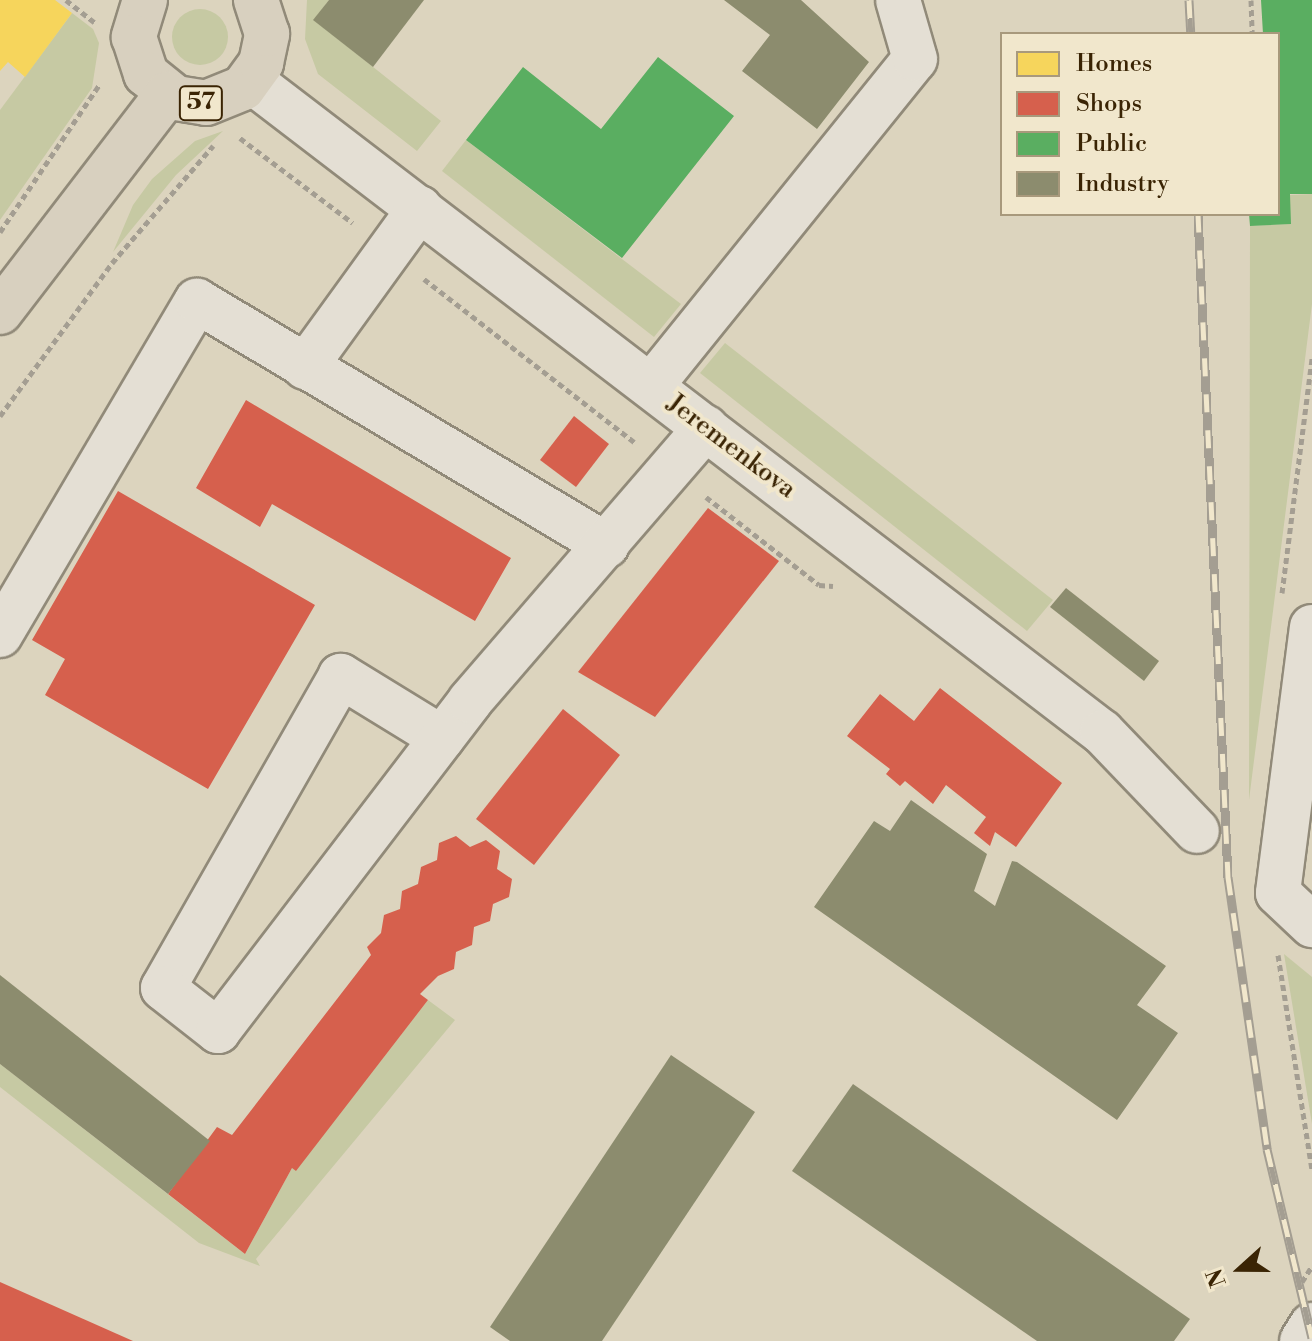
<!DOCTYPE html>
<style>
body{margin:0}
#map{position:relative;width:1312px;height:1341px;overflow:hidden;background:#dcd4be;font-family:"Libre Bodoni",serif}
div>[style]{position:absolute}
.green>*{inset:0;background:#c6c9a3}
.round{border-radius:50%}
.homes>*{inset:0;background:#f6d55c}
.shops>*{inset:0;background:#d6604d}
.public>*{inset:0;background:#5aae61}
.industry>*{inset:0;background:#8c8c6e}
.path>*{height:5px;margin-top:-2.5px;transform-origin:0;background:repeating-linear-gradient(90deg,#a49e92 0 6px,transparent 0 10px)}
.roads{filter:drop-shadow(2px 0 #918a79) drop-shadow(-2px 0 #918a79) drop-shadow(0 2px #918a79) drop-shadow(0 -2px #918a79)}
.minor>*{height:44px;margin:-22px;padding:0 22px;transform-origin:22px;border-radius:22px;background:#e4dfd4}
.major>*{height:44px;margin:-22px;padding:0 22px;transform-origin:22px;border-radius:22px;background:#d8d0bf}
.rail>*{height:9px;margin-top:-4.5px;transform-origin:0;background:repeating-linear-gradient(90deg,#f1e7cc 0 18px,#a49e92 0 36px);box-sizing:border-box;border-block:2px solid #a49e92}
span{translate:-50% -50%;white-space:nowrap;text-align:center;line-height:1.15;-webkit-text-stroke:8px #f1e7cc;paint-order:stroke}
.shield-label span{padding:2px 6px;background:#f1e7cc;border:2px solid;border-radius:6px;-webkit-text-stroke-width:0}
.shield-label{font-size:24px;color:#3a2404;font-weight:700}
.street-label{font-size:26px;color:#3a2404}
.legend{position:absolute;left:1000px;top:32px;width:280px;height:184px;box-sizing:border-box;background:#f1e7cc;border:2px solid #a8997c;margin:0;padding:10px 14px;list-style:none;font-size:24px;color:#3a2404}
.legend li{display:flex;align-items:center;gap:16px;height:40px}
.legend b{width:40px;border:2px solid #a8997c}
.north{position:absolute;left:1200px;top:1229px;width:80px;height:80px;-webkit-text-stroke:6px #f1e7cc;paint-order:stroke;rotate:249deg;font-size:22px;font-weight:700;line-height:32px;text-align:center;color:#3a2404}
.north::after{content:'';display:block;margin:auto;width:28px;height:36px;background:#3a2404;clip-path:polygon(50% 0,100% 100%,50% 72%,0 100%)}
</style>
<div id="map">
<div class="green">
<div style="clip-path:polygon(307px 0,329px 0,314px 20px,441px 121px,417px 151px,318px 74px,305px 39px)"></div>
<div class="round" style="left:172px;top:9px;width:56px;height:56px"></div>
<div style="clip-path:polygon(72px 13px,93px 29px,99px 43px,92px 88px,0 220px,0 110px)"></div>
<div style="clip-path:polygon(223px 131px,176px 175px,113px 252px,133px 205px,152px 179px,195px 141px)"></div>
<div style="clip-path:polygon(466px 140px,681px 304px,654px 337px,442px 171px)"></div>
<div style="clip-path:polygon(1312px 194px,1312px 304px,1249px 800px,1250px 226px,1290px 224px,1290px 195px)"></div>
<div style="clip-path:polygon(725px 343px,1053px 600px,1027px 631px,700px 373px)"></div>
<div style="clip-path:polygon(1284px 954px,1312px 977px,1312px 1124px)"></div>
<div style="clip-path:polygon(428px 1000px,455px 1020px,256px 1259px,260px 1266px,199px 1243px,0 1087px,0 1064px,245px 1254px,292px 1168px,296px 1170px)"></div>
</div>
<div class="homes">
<div style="clip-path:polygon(0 0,55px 0,72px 13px,25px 77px,8px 62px,0 71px)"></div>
</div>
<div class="shops">
<div style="clip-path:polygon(246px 400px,511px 558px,475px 621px,272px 504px,260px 527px,196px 488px)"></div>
<div style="clip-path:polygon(574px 416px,609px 444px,576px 487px,540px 460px)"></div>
<div style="clip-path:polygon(118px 491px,315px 605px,208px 789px,45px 695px,65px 659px,32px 640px)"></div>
<div style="clip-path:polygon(708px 508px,779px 561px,655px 717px,578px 672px)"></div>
<div style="clip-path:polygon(940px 688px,1062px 783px,1016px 847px,995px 832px,990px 846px,974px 833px,986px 817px,946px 785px,933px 804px,905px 781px,900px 786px,886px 774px,890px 769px,847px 736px,880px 694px,914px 721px)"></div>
<div style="clip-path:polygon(563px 709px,620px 755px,534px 865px,476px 819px)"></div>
<div style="clip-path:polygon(456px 836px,470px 847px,486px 840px,500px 851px,497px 869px,512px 879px,509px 897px,493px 904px,490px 921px,474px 927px,472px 945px,456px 952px,454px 969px,438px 976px,420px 994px,428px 1000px,296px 1171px,292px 1168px,245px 1254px,168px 1194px,217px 1127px,232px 1135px,371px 955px,367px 947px,381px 933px,384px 915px,400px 909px,402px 891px,418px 884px,421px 867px,437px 860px,439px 843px)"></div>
<div style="clip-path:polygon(0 1282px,133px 1341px,0 1341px)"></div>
</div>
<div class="public">
<div style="clip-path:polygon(1261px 0,1312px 0,1312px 194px,1290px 194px,1291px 224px,1250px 226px,1249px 214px,1278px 214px,1278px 34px,1263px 34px)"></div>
<div style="clip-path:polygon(658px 57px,734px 116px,622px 258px,466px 140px,523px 67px,601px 129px)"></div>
</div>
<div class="industry">
<div style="clip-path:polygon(329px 0,424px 0,373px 67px,313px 20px)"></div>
<div style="clip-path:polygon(724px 0,801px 0,869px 62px,817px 129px,742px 71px,770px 35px)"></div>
<div style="clip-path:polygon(1066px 588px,1159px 661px,1144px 681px,1050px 607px)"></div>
<div style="clip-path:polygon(911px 800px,987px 854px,974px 891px,995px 906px,1012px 861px,1017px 862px,1166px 966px,1137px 1005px,1178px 1033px,1117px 1120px,814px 907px,874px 821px,890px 831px)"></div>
<div style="clip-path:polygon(0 975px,210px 1141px,168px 1194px,0 1064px)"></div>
<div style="clip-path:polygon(671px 1055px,755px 1112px,602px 1341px,510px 1341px,490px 1327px)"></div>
<div style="clip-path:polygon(853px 1084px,1190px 1319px,1174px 1341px,1037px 1341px,792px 1171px)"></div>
</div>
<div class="path">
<div style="left:66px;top:0;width:36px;rotate:38deg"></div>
<div style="left:1251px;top:0;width:34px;rotate:88deg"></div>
<div style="left:240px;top:138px;width:141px;rotate:37deg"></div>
<div style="left:0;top:232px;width:179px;rotate:-56deg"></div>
<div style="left:424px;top:279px;width:266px;rotate:37.8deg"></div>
<div style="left:0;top:416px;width:190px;rotate:-53.8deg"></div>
<div style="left:112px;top:263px;width:155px;rotate:-49.2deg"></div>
<div style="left:706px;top:497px;width:143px;rotate:37.9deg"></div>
<div style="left:819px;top:585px;width:14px;rotate:4deg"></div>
<div style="left:1282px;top:593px;width:237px;rotate:-82.7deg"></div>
<div style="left:1278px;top:955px;width:217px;rotate:81deg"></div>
<div style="left:1302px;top:1282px;width:19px;rotate:-58deg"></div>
</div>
<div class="roads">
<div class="minor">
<div style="left:250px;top:80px;width:1073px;rotate:37.43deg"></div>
<div style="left:1102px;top:732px;width:137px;rotate:46.2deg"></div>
<div style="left:305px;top:367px;width:196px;rotate:-54.1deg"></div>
<div style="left:651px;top:386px;width:420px;rotate:-51.1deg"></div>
<div style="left:915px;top:59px;width:61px;rotate:-106.1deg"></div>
<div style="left:1312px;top:627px;width:268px;rotate:97.3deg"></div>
<div style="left:1278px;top:893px;width:47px;rotate:43.3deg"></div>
<div style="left:0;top:635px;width:388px;rotate:-59.5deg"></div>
<div style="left:197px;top:301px;width:477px;rotate:30.8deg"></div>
<div style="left:442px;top:738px;width:119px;rotate:-148.5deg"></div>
<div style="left:341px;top:676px;width:359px;rotate:119.7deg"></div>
<div style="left:163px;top:988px;width:70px;rotate:38deg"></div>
<div style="left:218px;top:1031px;width:415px;rotate:-52.6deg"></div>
<div style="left:470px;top:701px;width:361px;rotate:-49.2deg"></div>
<div style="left:1302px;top:1341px;width:19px;rotate:-58deg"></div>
</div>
<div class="major">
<div style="left:145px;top:0;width:39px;rotate:107deg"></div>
<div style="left:134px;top:37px;width:39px;rotate:72deg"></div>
<div style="left:146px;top:74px;width:38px;rotate:39deg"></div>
<div style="left:176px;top:98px;width:30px;rotate:9deg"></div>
<div style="left:206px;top:103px;width:40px;rotate:-22deg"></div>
<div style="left:243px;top:88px;width:31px;rotate:-54deg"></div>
<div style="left:261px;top:63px;width:30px;rotate:-78deg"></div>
<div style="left:267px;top:34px;width:36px;rotate:-108deg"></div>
<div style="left:0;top:312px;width:275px;rotate:-52.5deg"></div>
</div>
</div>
<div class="rail">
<div style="left:1189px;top:0;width:34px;rotate:87deg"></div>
<div style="left:1198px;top:214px;width:664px;rotate:87.41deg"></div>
<div style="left:1228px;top:877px;width:275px;rotate:81.8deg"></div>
<div style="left:1267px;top:1149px;width:194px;rotate:76.6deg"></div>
</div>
<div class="shield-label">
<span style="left:201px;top:103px">57</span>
</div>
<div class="street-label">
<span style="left:731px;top:447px;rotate:37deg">Jeremenkova</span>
</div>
<ul class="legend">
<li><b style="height:22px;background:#f6d55c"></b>Homes</li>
<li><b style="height:22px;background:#d6604d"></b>Shops</li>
<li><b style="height:22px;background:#5aae61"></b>Public</li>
<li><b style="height:22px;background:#8c8c6e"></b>Industry</li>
</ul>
<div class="north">N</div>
</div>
